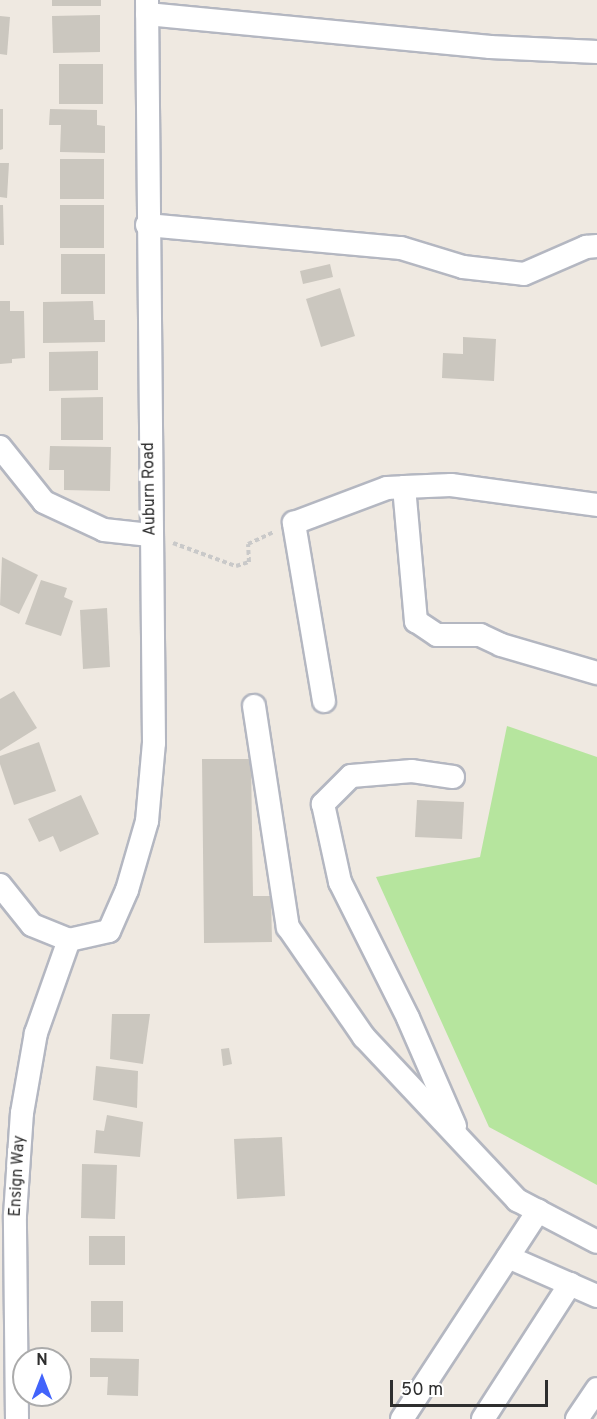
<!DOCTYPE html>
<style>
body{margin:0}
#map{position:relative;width:597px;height:1419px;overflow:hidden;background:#efe9e1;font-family:Overpass,sans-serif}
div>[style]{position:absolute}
.green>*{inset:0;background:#b6e59e}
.building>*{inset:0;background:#cbc7bf}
.path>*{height:4px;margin-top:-2px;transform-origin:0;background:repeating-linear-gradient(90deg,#c9c9c9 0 4.5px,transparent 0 7.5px)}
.roads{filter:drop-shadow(2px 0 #b4b7c1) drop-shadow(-2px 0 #b4b7c1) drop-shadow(0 2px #b4b7c1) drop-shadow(0 -2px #b4b7c1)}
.minor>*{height:22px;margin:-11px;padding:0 11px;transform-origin:11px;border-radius:11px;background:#fff}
span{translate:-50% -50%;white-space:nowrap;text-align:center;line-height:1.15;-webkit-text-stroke:6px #fff;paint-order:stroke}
.street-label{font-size:16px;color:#2e2e2e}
.north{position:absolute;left:12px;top:1347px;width:60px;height:60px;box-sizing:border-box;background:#fff;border:2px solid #ababab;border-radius:50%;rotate:0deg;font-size:16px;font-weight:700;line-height:24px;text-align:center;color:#2e2e2e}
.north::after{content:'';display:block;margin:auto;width:21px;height:27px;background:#4264fb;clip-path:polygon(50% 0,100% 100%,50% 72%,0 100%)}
.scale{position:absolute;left:390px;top:1380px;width:158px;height:27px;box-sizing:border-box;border:3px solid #2e2e2e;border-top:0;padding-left:8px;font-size:18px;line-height:21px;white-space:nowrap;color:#2e2e2e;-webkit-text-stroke:4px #fff;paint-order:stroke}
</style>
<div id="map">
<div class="green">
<div style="clip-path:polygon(507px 726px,597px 757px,597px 1185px,489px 1127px,376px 877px,480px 857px)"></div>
</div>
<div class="building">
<div style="clip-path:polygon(52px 0,101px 0,101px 6px,52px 6px)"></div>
<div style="clip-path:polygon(100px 15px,100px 52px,53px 53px,52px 16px)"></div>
<div style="clip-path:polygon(0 16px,10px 17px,7px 55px,0 54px)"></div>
<div style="clip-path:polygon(59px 64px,103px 64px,103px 104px,59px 104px)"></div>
<div style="clip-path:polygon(0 109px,3px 109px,3px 149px,0 150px)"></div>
<div style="clip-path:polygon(50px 109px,97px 110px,97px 125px,105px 126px,105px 153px,60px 152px,61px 125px,49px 125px)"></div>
<div style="clip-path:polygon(60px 159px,104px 159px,104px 199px,60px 199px)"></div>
<div style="clip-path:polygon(0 163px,9px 163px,7px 198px,0 197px)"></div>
<div style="clip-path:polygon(0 205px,3px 205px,4px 245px,0 245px)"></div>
<div style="clip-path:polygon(60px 205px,104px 205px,104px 248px,60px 248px)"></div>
<div style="clip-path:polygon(61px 254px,105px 254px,105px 294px,61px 294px)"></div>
<div style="clip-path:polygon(330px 264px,333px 277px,303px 284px,300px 271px)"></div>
<div style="clip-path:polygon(340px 288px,355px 336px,321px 347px,306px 299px)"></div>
<div style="clip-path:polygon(0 301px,10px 301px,10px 311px,24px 311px,25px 358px,12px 359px,12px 363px,0 364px)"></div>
<div style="clip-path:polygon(93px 301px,94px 320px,105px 320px,105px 342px,43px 343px,43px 302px)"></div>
<div style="clip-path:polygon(463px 337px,496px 339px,494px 381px,442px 378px,443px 353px,463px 354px)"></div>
<div style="clip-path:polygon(98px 351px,98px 390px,49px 391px,49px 352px)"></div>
<div style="clip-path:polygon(103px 397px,103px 440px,61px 440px,61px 398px)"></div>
<div style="clip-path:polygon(50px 446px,111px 447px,110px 491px,64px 490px,64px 470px,49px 470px)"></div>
<div style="clip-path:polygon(2px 557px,38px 575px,19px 614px,0 605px)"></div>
<div style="clip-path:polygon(41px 580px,67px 588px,64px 597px,73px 601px,61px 636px,25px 624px)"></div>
<div style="clip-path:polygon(107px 608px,110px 667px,83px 669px,80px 610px)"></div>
<div style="clip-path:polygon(14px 691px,37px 728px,0 751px,0 699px)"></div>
<div style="clip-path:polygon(39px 742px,56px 791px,14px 805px,0 764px,0 756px)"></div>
<div style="clip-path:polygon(202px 759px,251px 759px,253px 896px,271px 896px,272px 942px,204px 943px)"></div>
<div style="clip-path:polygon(81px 795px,99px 834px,60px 852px,53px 836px,39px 842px,28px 819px)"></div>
<div style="clip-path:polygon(417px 800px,464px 802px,462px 839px,415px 837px)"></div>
<div style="clip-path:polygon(112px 1014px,150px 1014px,143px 1064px,110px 1059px)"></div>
<div style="clip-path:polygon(229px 1048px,232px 1064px,223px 1066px,221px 1049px)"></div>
<div style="clip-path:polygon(96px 1066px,138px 1071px,137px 1108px,93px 1100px)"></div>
<div style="clip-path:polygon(107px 1115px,143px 1122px,140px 1157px,94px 1153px,96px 1130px,104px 1131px)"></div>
<div style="clip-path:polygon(282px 1137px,285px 1196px,237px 1199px,234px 1139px)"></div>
<div style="clip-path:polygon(82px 1164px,117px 1165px,115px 1219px,81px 1218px)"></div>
<div style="clip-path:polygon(89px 1236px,125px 1236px,125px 1265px,89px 1265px)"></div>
<div style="clip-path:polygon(91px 1301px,123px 1301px,123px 1332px,91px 1332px)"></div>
<div style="clip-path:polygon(90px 1358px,139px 1359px,138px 1396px,107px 1395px,108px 1377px,90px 1377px)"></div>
</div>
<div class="path">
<div style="left:173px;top:543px;width:67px;rotate:20.1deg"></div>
<div style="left:236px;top:566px;width:14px;rotate:-17deg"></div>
<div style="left:249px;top:562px;width:18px;rotate:-93deg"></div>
<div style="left:248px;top:544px;width:29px;rotate:-25deg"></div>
</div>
<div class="roads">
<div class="minor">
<div style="left:147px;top:14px;width:345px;rotate:5.5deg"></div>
<div style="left:490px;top:47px;width:107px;rotate:2.7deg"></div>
<div style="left:147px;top:225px;width:255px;rotate:5.2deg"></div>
<div style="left:401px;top:248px;width:65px;rotate:17deg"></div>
<div style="left:463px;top:267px;width:61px;rotate:6.5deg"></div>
<div style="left:524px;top:274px;width:68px;rotate:-23.5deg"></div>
<div style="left:586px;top:247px;width:11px;rotate:-5deg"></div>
<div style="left:0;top:447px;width:70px;rotate:51.3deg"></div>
<div style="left:44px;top:502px;width:66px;rotate:25deg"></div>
<div style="left:104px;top:530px;width:46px;rotate:6.2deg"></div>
<div style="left:404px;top:487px;width:135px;rotate:84.9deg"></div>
<div style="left:416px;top:621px;width:25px;rotate:34deg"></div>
<div style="left:437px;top:635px;width:43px"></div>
<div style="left:480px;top:635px;width:23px;rotate:25deg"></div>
<div style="left:501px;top:645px;width:100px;rotate:16.3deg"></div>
<div style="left:324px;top:701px;width:181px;rotate:-99.6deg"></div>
<div style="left:294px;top:523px;width:99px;rotate:-20.6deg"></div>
<div style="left:387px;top:488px;width:17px;rotate:-3deg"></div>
<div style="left:404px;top:487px;width:47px;rotate:-2.4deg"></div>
<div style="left:451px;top:485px;width:147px;rotate:7.8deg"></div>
<div style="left:254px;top:706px;width:224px;rotate:81.3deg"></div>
<div style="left:288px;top:927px;width:134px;rotate:55.4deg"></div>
<div style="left:364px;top:1037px;width:224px;rotate:46.8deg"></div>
<div style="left:517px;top:1200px;width:90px;rotate:27.7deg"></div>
<div style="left:453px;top:777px;width:41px;rotate:-171.7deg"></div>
<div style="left:412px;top:771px;width:61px;rotate:175.3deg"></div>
<div style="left:351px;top:776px;width:40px;rotate:135deg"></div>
<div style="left:323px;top:804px;width:80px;rotate:77.7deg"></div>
<div style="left:340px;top:882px;width:152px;rotate:63.4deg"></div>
<div style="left:408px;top:1018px;width:118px;rotate:66.5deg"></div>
<div style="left:0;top:885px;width:51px;rotate:51.3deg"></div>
<div style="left:32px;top:925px;width:40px;rotate:22deg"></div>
<div style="left:69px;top:940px;width:41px;rotate:-12.7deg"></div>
<div style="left:109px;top:931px;width:45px;rotate:-66.3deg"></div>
<div style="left:127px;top:890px;width:72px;rotate:-73.8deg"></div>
<div style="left:147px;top:821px;width:78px;rotate:-84.9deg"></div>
<div style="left:154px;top:743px;width:743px;rotate:-90.54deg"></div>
<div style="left:508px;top:1257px;width:97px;rotate:23.7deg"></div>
<div style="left:17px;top:1419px;width:204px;rotate:-90.6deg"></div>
<div style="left:15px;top:1215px;width:102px;rotate:-86.1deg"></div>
<div style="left:22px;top:1113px;width:81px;rotate:-80.1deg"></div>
<div style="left:36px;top:1033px;width:99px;rotate:-70.5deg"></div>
<div style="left:402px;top:1419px;width:249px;rotate:-56.8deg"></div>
<div style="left:483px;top:1419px;width:161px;rotate:-57.2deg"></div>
<div style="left:577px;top:1419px;width:36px;rotate:-56deg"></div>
</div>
</div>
<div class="street-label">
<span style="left:150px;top:489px;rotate:-91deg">Auburn Road</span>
<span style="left:18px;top:1176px;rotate:-87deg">Ensign Way</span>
</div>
<div class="north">N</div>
<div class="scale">50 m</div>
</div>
